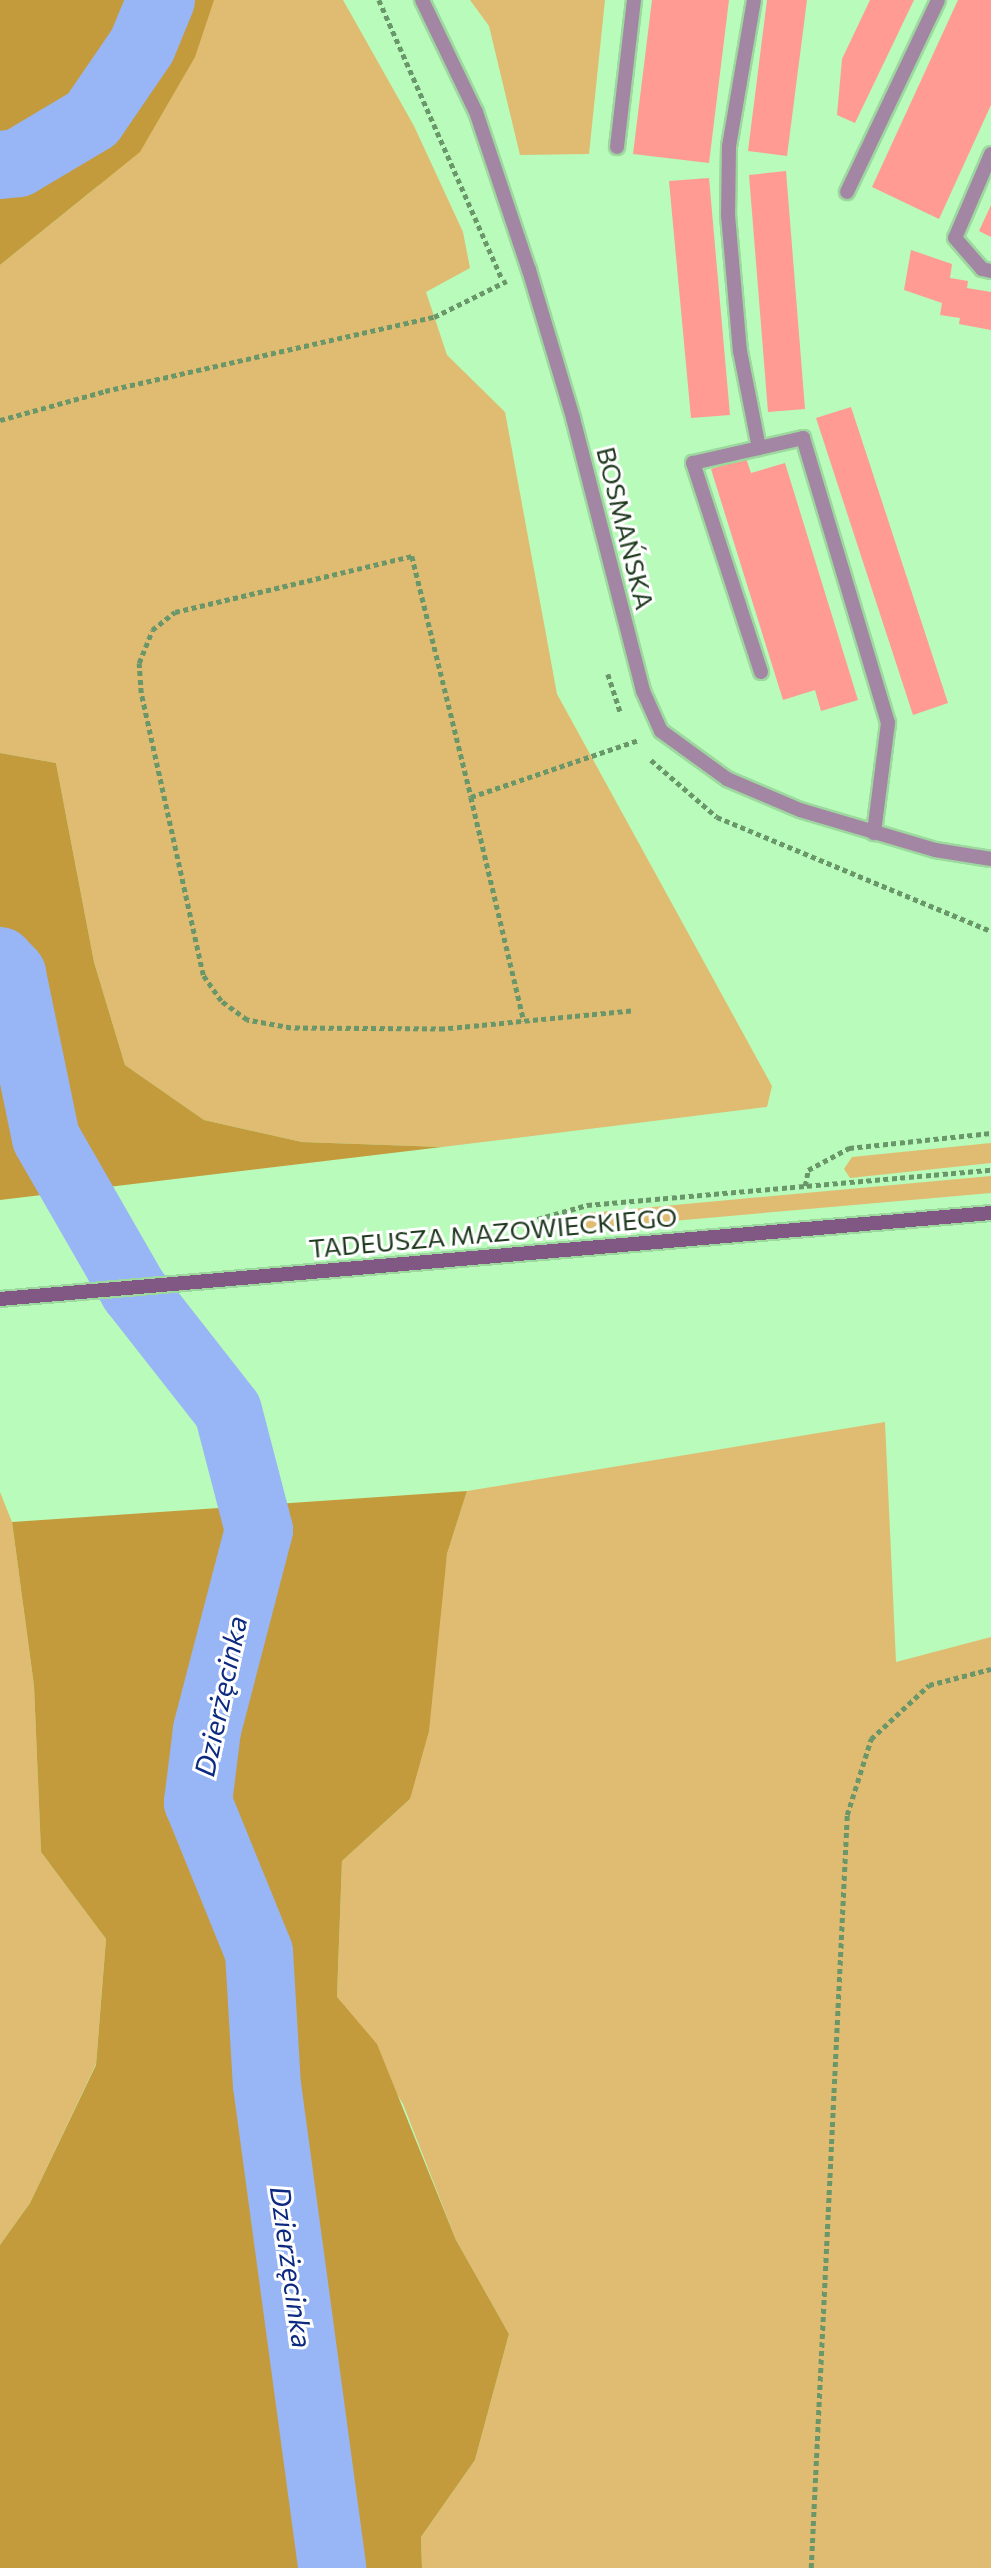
<!DOCTYPE html>
<meta charset="utf-8">
<style>
body{margin:0}
#map{position:relative;width:991px;height:2568px;overflow:hidden;background:#b9fbba;font-family:Commissioner,sans-serif}
div>[style]{position:absolute}
.green>*{inset:0;background:#dfbc72}
.forest>*{inset:0;background:#c49b3c}
.river>*{height:68px;margin:-34px;padding:0 34px;transform-origin:34px;border-radius:34px;background:#98b6f5}
.building>*{inset:0;background:#ff9b93}
.path>*{height:4.5px;margin-top:-2.25px;transform-origin:0;background:repeating-linear-gradient(90deg,#6a976a 0 5px,transparent 0 8.5px)}
.roads{filter:drop-shadow(2px 0 #9dd89e) drop-shadow(-2px 0 #9dd89e) drop-shadow(0 2px #9dd89e) drop-shadow(0 -2px #9dd89e)}
.service>*{height:14px;margin:-7px;padding:0 7px;transform-origin:7px;border-radius:7px;background:#a386a4}
.minor>*{height:14px;margin:-7px;padding:0 7px;transform-origin:7px;border-radius:7px;background:#a386a4}
.secondary>*{height:14px;margin:-7px;padding:0 7px;transform-origin:7px;border-radius:7px;background:#815883}
span{translate:-50% -50%;white-space:nowrap;text-align:center;line-height:1.15;-webkit-text-stroke:6px #fff;paint-order:stroke}
.street-label{font-size:26px;color:#203a20}
.water-label{font-size:28px;color:#0d2a81;font-style:italic}
</style>
<div id="map">
<div class="green">
<div style="clip-path:polygon(113px 0,343px 0,414px 126px,463px 232px,470px 268px,426px 292px,447px 355px,505px 412px,557px 694px,772px 1086px,767px 1107px,442px 1147px,302px 1142px,204px 1120px,125px 1065px,94px 962px,56px 763px,0 753px,0 265px,98px 186px)"></div>
<div style="clip-path:polygon(470px 0,605px 0,589px 154px,520px 155px,489px 26px)"></div>
<div style="clip-path:polygon(991px 1143px,991px 1163px,850px 1178px,844px 1169px,852px 1157px)"></div>
<div style="clip-path:polygon(991px 1176px,991px 1193px,524px 1234px,523px 1230px,588px 1213px)"></div>
<div style="clip-path:polygon(885px 1422px,896px 1662px,991px 1637px,991px 2568px,422px 2568px,421px 2537px,475px 2460px,509px 2334px,456px 2240px,403px 2104px,337px 1997px,342px 1861px,410px 1799px,447px 1554px,467px 1491px)"></div>
<div style="clip-path:polygon(0 1492px,12px 1522px,34px 1686px,41px 1852px,106px 1939px,96px 2064px,30px 2203px,0 2245px)"></div>
</div>
<div class="forest">
<div style="clip-path:polygon(0 0,214px 0,195px 57px,140px 152px,0 265px)"></div>
<div style="clip-path:polygon(0 753px,56px 763px,94px 962px,125px 1065px,204px 1120px,302px 1142px,442px 1147px,0 1200px)"></div>
<div style="clip-path:polygon(467px 1491px,447px 1554px,429px 1731px,410px 1799px,342px 1861px,337px 1997px,377px 2044px,456px 2240px,509px 2334px,475px 2460px,421px 2537px,422px 2568px,0 2568px,0 2245px,30px 2203px,96px 2065px,106px 1939px,41px 1852px,34px 1686px,12px 1522px)"></div>
</div>
<div class="river">
<div style="left:0;top:165px;width:18px;rotate:-6deg"></div>
<div style="left:18px;top:163px;width:86px;rotate:-30.7deg"></div>
<div style="left:92px;top:119px;width:88px;rotate:-55.6deg"></div>
<div style="left:142px;top:46px;width:50px;rotate:-67.6deg"></div>
<div style="left:0;top:961px;width:18px;rotate:47deg"></div>
<div style="left:12px;top:974px;width:167px;rotate:78.3deg"></div>
<div style="left:46px;top:1138px;width:177px;rotate:60.1deg"></div>
<div style="left:134px;top:1291px;width:152px;rotate:51.9deg"></div>
<div style="left:228px;top:1411px;width:123px;rotate:75.4deg"></div>
<div style="left:259px;top:1530px;width:207px;rotate:104.6deg"></div>
<div style="left:207px;top:1730px;width:73px;rotate:97.1deg"></div>
<div style="left:198px;top:1802px;width:162px;rotate:67.9deg"></div>
<div style="left:259px;top:1952px;width:133px;rotate:86.6deg"></div>
<div style="left:267px;top:2085px;width:487px;rotate:82.3deg"></div>
</div>
<div class="building">
<div style="clip-path:polygon(652px 0,729px 0,709px 163px,633px 154px)"></div>
<div style="clip-path:polygon(767px 0,807px 0,787px 156px,748px 151px)"></div>
<div style="clip-path:polygon(870px 0,914px 0,855px 123px,837px 115px,842px 59px)"></div>
<div style="clip-path:polygon(958px 0,991px 0,991px 105px,939px 219px,872px 187px)"></div>
<div style="clip-path:polygon(786px 171px,805px 409px,768px 412px,749px 175px)"></div>
<div style="clip-path:polygon(709px 178px,730px 415px,691px 418px,669px 181px)"></div>
<div style="clip-path:polygon(991px 205px,991px 237px,979px 231px)"></div>
<div style="clip-path:polygon(911px 250px,952px 264px,950px 278px,968px 281px,967px 288px,991px 292px,991px 330px,959px 324px,960px 318px,940px 315px,942px 303px,904px 290px)"></div>
<div style="clip-path:polygon(851px 407px,948px 703px,913px 715px,816px 418px)"></div>
<div style="clip-path:polygon(746px 458px,751px 473px,785px 463px,858px 700px,821px 711px,815px 690px,783px 700px,711px 469px)"></div>
</div>
<div class="path">
<div style="left:379px;top:0;width:303px;rotate:66.2deg"></div>
<div style="left:0;top:420px;width:109px;rotate:-15.4deg"></div>
<div style="left:105px;top:391px;width:337px;rotate:-12.7deg"></div>
<div style="left:434px;top:317px;width:81px;rotate:-26.3deg"></div>
<div style="left:608px;top:674px;width:40px;rotate:72deg"></div>
<div style="left:651px;top:760px;width:87px;rotate:40.8deg"></div>
<div style="left:717px;top:817px;width:297px;rotate:22.6deg"></div>
<div style="left:471px;top:797px;width:230px;rotate:76.7deg"></div>
<div style="left:631px;top:1011px;width:188px;rotate:174.5deg"></div>
<div style="left:444px;top:1029px;width:153px;rotate:-179.6deg"></div>
<div style="left:291px;top:1028px;width:45px;rotate:-169.7deg"></div>
<div style="left:247px;top:1020px;width:32px;rotate:-144deg"></div>
<div style="left:221px;top:1001px;width:32px;rotate:-125deg"></div>
<div style="left:203px;top:975px;width:289px;rotate:-102.4deg"></div>
<div style="left:141px;top:693px;width:30px;rotate:-94deg"></div>
<div style="left:139px;top:663px;width:35px;rotate:-68deg"></div>
<div style="left:152px;top:630px;width:29px;rotate:-38deg"></div>
<div style="left:175px;top:612px;width:244px;rotate:-13.3deg"></div>
<div style="left:412px;top:556px;width:248px;rotate:76.2deg"></div>
<div style="left:471px;top:797px;width:176px;rotate:-18.8deg"></div>
<div style="left:805px;top:1186px;width:16px;rotate:-79deg"></div>
<div style="left:808px;top:1170px;width:47px;rotate:-28.2deg"></div>
<div style="left:849px;top:1148px;width:143px;rotate:-6deg"></div>
<div style="left:513px;top:1226px;width:77px;rotate:-15.8deg"></div>
<div style="left:587px;top:1205px;width:406px;rotate:-5deg"></div>
<div style="left:811px;top:2568px;width:754px;rotate:-87.26deg"></div>
<div style="left:847px;top:1815px;width:80px;rotate:-72.5deg"></div>
<div style="left:871px;top:1739px;width:79px;rotate:-43deg"></div>
<div style="left:929px;top:1685px;width:64px;rotate:-14.5deg"></div>
</div>
<div class="roads">
<div class="service">
<div style="left:754px;top:0;width:148px;rotate:99.7deg"></div>
<div style="left:729px;top:146px;width:69px;rotate:90.8deg"></div>
<div style="left:728px;top:215px;width:137px;rotate:85deg"></div>
<div style="left:740px;top:351px;width:99px;rotate:78.9deg"></div>
<div style="left:617px;top:147px;width:148px;rotate:-83.4deg"></div>
<div style="left:991px;top:154px;width:91px;rotate:113.2deg"></div>
<div style="left:955px;top:238px;width:41px;rotate:48.9deg"></div>
<div style="left:982px;top:269px;width:9px;rotate:13deg"></div>
<div style="left:847px;top:192px;width:212px;rotate:-64.6deg"></div>
<div style="left:761px;top:672px;width:220px;rotate:-108deg"></div>
<div style="left:693px;top:463px;width:113px;rotate:-12.8deg"></div>
<div style="left:803px;top:438px;width:297px;rotate:73.4deg"></div>
<div style="left:888px;top:723px;width:111px;rotate:97.3deg"></div>
</div>
<div class="minor">
<div style="left:422px;top:0;width:124px;rotate:64.3deg"></div>
<div style="left:476px;top:112px;width:167px;rotate:71.5deg"></div>
<div style="left:529px;top:270px;width:154px;rotate:73.4deg"></div>
<div style="left:573px;top:418px;width:282px;rotate:75.6deg"></div>
<div style="left:643px;top:691px;width:44px;rotate:65.8deg"></div>
<div style="left:661px;top:731px;width:82px;rotate:36deg"></div>
<div style="left:727px;top:779px;width:79px;rotate:23deg"></div>
<div style="left:800px;top:810px;width:141px;rotate:16.5deg"></div>
<div style="left:935px;top:850px;width:57px;rotate:9.1deg"></div>
</div>
<div class="secondary">
<div style="left:0;top:1299px;width:995px;rotate:-4.96deg"></div>
</div>
</div>
<div class="street-label">
<span style="left:626px;top:528px;rotate:76deg">BOSMAŃSKA</span>
<span style="left:493px;top:1232px;rotate:-5deg">TADEUSZA MAZOWIECKIEGO</span>
</div>
<div class="water-label">
<span style="left:220px;top:1696px;rotate:-78deg">Dzierżęcinka</span>
<span style="left:292px;top:2267px;rotate:82deg">Dzierżęcinka</span>
</div>
</div>
